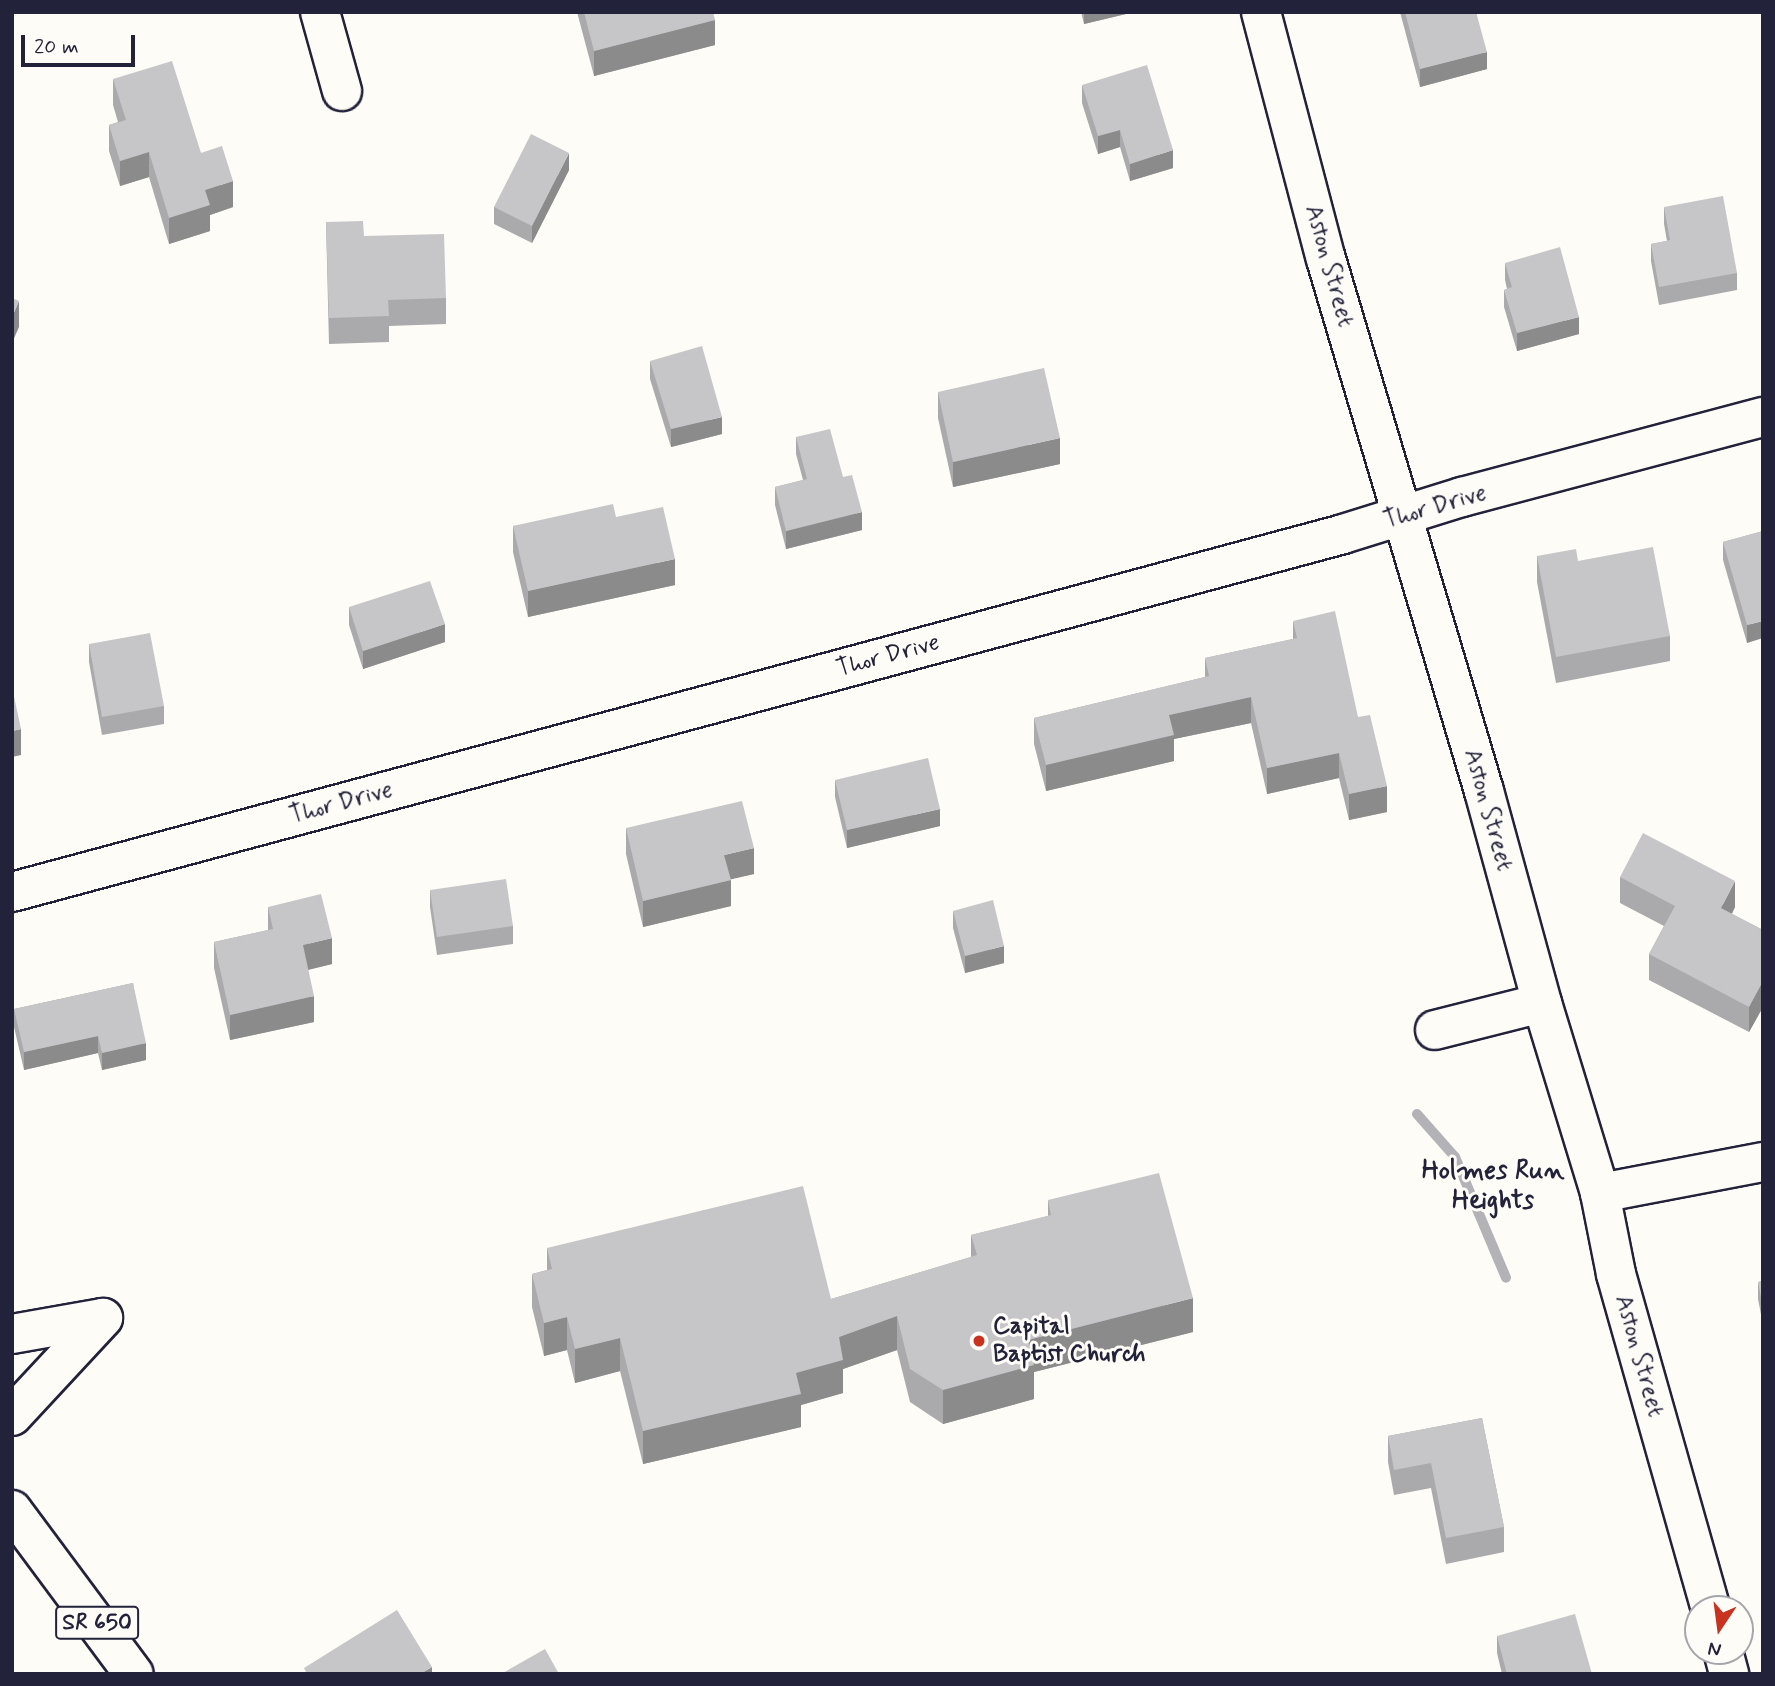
<!DOCTYPE html>
<style>
body{margin:0}
#map{position:relative;width:1775px;height:1686px;overflow:hidden;background:#fdfcf7;font-family:Mynerve,sans-serif}
div>[style]{position:absolute}
.stream>*{height:10px;margin:-5px;padding:0 5px;transform-origin:5px;border-radius:5px;background:#b2b2b7}
.roads{filter:drop-shadow(2px 0 #22223b) drop-shadow(-2px 0 #22223b) drop-shadow(0 2px #22223b) drop-shadow(0 -2px #22223b)}
.minor>*{height:38px;margin:-19px;padding:0 19px;transform-origin:19px;border-radius:19px;background:#fdfcf7}
.major>*{height:38px;margin:-19px;padding:0 19px;transform-origin:19px;border-radius:19px;background:#fdfcf7}
.wall>*{inset:0;background:#aaaaac}
.shaded-wall>*{inset:0;background:#8b8b8c}
.building>*{inset:0;background:#c6c6c8}
.dots>*{width:19px;height:19px;translate:-50% -50%;box-sizing:border-box;border:4px solid #fdfcf7;border-radius:50%}
span{translate:-50% -50%;white-space:nowrap;text-align:center;line-height:1.15;-webkit-text-stroke:6px #fdfcf7;paint-order:stroke}
.shield-label span{padding:2px 5px;background:#fdfcf7;border:2px solid;border-radius:5px;-webkit-text-stroke-width:0}
.shield-label{font-size:23px;color:#22223b;font-weight:700}
.street-label{font-size:24px;color:#22223b}
.poi-label{font-size:24px;color:#22223b;font-weight:700}
.left{translate:0 -50%;text-align:left}
.neighbourhood-label{font-size:26px;color:#22223b;font-weight:700}
.frame{position:absolute;inset:0;border:14px solid #22223b;pointer-events:none}
.north{position:absolute;left:1684px;top:1595px;width:70px;height:70px;box-sizing:border-box;background:#fdfcf7;border:2px solid #a5a5ac;border-radius:50%;rotate:193deg;font-size:19px;font-weight:700;line-height:28px;text-align:center;color:#22223b}
.north::after{content:'';display:block;margin:auto;width:24px;height:32px;background:#c8321e;clip-path:polygon(50% 0,100% 100%,50% 72%,0 100%)}
.scale{position:absolute;left:21px;top:35px;width:114px;height:32px;box-sizing:border-box;border:4px solid #22223b;border-top:0;padding-left:9px;font-size:21px;line-height:24px;white-space:nowrap;color:#22223b;-webkit-text-stroke:5px #fdfcf7;paint-order:stroke}
</style>
<div id="map">
<div class="stream">
<div style="left:1417px;top:1114px;width:57px;rotate:48.5deg"></div>
<div style="left:1455px;top:1157px;width:131px;rotate:67.1deg"></div>
</div>
<div class="roads">
<div class="minor">
<div style="left:320px;top:12px;width:82px;rotate:74.4deg"></div>
<div style="left:1261px;top:12px;width:255px;rotate:75.3deg"></div>
<div style="left:1326px;top:259px;width:555px;rotate:73.46deg"></div>
<div style="left:1484px;top:791px;width:220px;rotate:74.7deg"></div>
<div style="left:1542px;top:1003px;width:199px;rotate:73deg"></div>
<div style="left:1600px;top:1193px;width:83px;rotate:78.8deg"></div>
<div style="left:1616px;top:1274px;width:348px;rotate:74.2deg"></div>
<div style="left:12px;top:892px;width:1378px;rotate:-15.05deg"></div>
<div style="left:1343px;top:534px;width:125px;rotate:-17.3deg"></div>
<div style="left:1462px;top:497px;width:311px;rotate:-14.9deg"></div>
<div style="left:1435px;top:1030px;width:110px;rotate:-14.2deg"></div>
<div style="left:1600px;top:1193px;width:166px;rotate:-10.8deg"></div>
<div style="left:12px;top:1334px;width:92px;rotate:-10deg"></div>
<div style="left:12px;top:1416px;width:134px;rotate:-47.1deg"></div>
<div style="left:1723px;top:1651px;width:24px;rotate:75deg"></div>
</div>
<div class="major">
<div style="left:12px;top:1510px;width:204px;rotate:53.4deg"></div>
</div>
</div>
<div class="wall">
<div style="clip-path:polygon(577px 12px,713px 12px,715px 45px,594px 76px)"></div>
<div style="clip-path:polygon(1081px 12px,1126px 12px,1126px 14px,1084px 24px)"></div>
<div style="clip-path:polygon(1400px 12px,1476px 12px,1487px 69px,1420px 87px)"></div>
<div style="clip-path:polygon(113px 79px,201px 153px,233px 207px,210px 215px,210px 231px,169px 244px,149px 177px,120px 186px,109px 151px,109px 125px,118px 122px,113px 105px)"></div>
<div style="clip-path:polygon(1082px 85px,1173px 168px,1130px 181px,1120px 147px,1098px 154px,1082px 103px)"></div>
<div style="clip-path:polygon(569px 170px,532px 243px,494px 224px,494px 207px)"></div>
<div style="clip-path:polygon(1664px 207px,1737px 273px,1737px 290px,1659px 305px,1651px 261px,1651px 244px,1667px 241px,1664px 224px)"></div>
<div style="clip-path:polygon(326px 222px,364px 236px,446px 298px,446px 324px,389px 326px,389px 342px,329px 344px)"></div>
<div style="clip-path:polygon(1505px 263px,1579px 334px,1517px 351px,1504px 307px,1504px 290px,1507px 289px,1505px 280px)"></div>
<div style="clip-path:polygon(650px 361px,722px 434px,671px 447px,650px 379px)"></div>
<div style="clip-path:polygon(938px 392px,1060px 464px,953px 487px,938px 418px)"></div>
<div style="clip-path:polygon(796px 437px,843px 477px,862px 530px,786px 549px,775px 505px,775px 487px,803px 480px,796px 454px)"></div>
<div style="clip-path:polygon(616px 517px,675px 585px,528px 617px,513px 552px,513px 526px)"></div>
<div style="clip-path:polygon(1763px 531px,1747px 643px,1723px 560px,1723px 542px)"></div>
<div style="clip-path:polygon(1537px 556px,1578px 561px,1670px 636px,1670px 661px,1556px 683px,1537px 582px)"></div>
<div style="clip-path:polygon(349px 607px,445px 642px,363px 669px,349px 625px)"></div>
<div style="clip-path:polygon(1293px 621px,1358px 717px,1387px 812px,1349px 820px,1339px 778px,1267px 794px,1251px 723px,1174px 739px,1174px 761px,1046px 791px,1034px 744px,1034px 718px,1205px 677px,1205px 658px,1293px 639px)"></div>
<div style="clip-path:polygon(89px 644px,164px 706px,164px 724px,102px 735px,89px 662px)"></div>
<div style="clip-path:polygon(835px 780px,940px 826px,847px 848px,835px 797px)"></div>
<div style="clip-path:polygon(626px 828px,754px 874px,730px 879px,731px 906px,643px 927px,626px 854px)"></div>
<div style="clip-path:polygon(1620px 877px,1735px 907px,1732px 914px,1763px 930px,1763px 1007px,1749px 1032px,1649px 980px,1649px 954px,1664px 926px,1620px 903px)"></div>
<div style="clip-path:polygon(430px 890px,513px 926px,513px 944px,437px 955px,430px 907px)"></div>
<div style="clip-path:polygon(268px 907px,332px 964px,308px 970px,314px 1022px,230px 1040px,214px 968px,214px 942px,268px 930px)"></div>
<div style="clip-path:polygon(953px 911px,1004px 963px,965px 973px,953px 928px)"></div>
<div style="clip-path:polygon(133px 983px,146px 1060px,102px 1070px,98px 1053px,24px 1070px,14px 1027px,14px 1009px)"></div>
<div style="clip-path:polygon(1048px 1200px,1193px 1332px,1034px 1372px,1034px 1399px,943px 1424px,910px 1402px,897px 1350px,843px 1369px,843px 1393px,801px 1405px,801px 1427px,643px 1464px,620px 1371px,575px 1383px,567px 1350px,544px 1356px,532px 1307px,532px 1274px,547px 1270px,547px 1248px,831px 1299px,971px 1257px,971px 1235px,1048px 1216px)"></div>
<div style="clip-path:polygon(1763px 1281px,1763px 1325px,1758px 1299px,1758px 1282px)"></div>
<div style="clip-path:polygon(1482px 1418px,1504px 1527px,1504px 1552px,1446px 1564px,1431px 1488px,1394px 1495px,1388px 1462px,1388px 1436px)"></div>
<div style="clip-path:polygon(1497px 1636px,1592px 1674px,1502px 1674px,1497px 1653px)"></div>
</div>
<div class="shaded-wall">
<div style="clip-path:polygon(1084px 12px,1126px 12px,1126px 14px,1084px 24px)"></div>
<div style="clip-path:polygon(715px 20px,715px 45px,594px 76px,594px 51px)"></div>
<div style="clip-path:polygon(1487px 52px,1487px 69px,1420px 87px,1420px 69px)"></div>
<div style="clip-path:polygon(1120px 130px,1120px 147px,1098px 154px,1098px 136px)"></div>
<div style="clip-path:polygon(1173px 150px,1173px 168px,1130px 181px,1130px 164px)"></div>
<div style="clip-path:polygon(149px 152px,149px 177px,120px 186px,120px 161px)"></div>
<div style="clip-path:polygon(569px 153px,569px 170px,532px 243px,532px 226px)"></div>
<div style="clip-path:polygon(233px 181px,233px 207px,210px 215px,210px 231px,169px 244px,169px 218px,205px 190px)"></div>
<div style="clip-path:polygon(19px 301px,19px 327px,12px 343px,12px 317px)"></div>
<div style="clip-path:polygon(1579px 317px,1579px 334px,1517px 351px,1517px 333px)"></div>
<div style="clip-path:polygon(722px 417px,722px 434px,671px 447px,671px 429px)"></div>
<div style="clip-path:polygon(1060px 438px,1060px 464px,953px 487px,953px 462px)"></div>
<div style="clip-path:polygon(862px 512px,862px 530px,786px 549px,786px 531px)"></div>
<div style="clip-path:polygon(675px 559px,675px 585px,528px 617px,528px 591px)"></div>
<div style="clip-path:polygon(1763px 621px,1763px 638px,1747px 643px,1747px 625px)"></div>
<div style="clip-path:polygon(445px 624px,445px 642px,363px 669px,363px 651px)"></div>
<div style="clip-path:polygon(1251px 697px,1251px 723px,1174px 739px,1174px 761px,1046px 791px,1046px 765px,1169px 715px)"></div>
<div style="clip-path:polygon(21px 729px,21px 755px,12px 757px,12px 731px)"></div>
<div style="clip-path:polygon(1339px 753px,1339px 778px,1267px 794px,1267px 768px)"></div>
<div style="clip-path:polygon(1387px 786px,1387px 812px,1349px 820px,1349px 794px)"></div>
<div style="clip-path:polygon(940px 809px,940px 826px,847px 848px,847px 830px)"></div>
<div style="clip-path:polygon(754px 848px,754px 874px,724px 881px,724px 855px)"></div>
<div style="clip-path:polygon(731px 880px,731px 906px,643px 927px,643px 901px)"></div>
<div style="clip-path:polygon(1735px 881px,1735px 907px,1721px 934px,1721px 908px)"></div>
<div style="clip-path:polygon(332px 938px,332px 964px,303px 971px,303px 945px)"></div>
<div style="clip-path:polygon(1004px 946px,1004px 963px,965px 973px,965px 956px)"></div>
<div style="clip-path:polygon(1763px 981px,1763px 1007px,1749px 1032px,1749px 1007px)"></div>
<div style="clip-path:polygon(314px 996px,314px 1022px,230px 1040px,230px 1015px)"></div>
<div style="clip-path:polygon(98px 1036px,98px 1053px,24px 1070px,24px 1052px)"></div>
<div style="clip-path:polygon(146px 1043px,146px 1060px,102px 1070px,102px 1053px)"></div>
<div style="clip-path:polygon(1193px 1298px,1193px 1332px,1034px 1372px,1034px 1399px,943px 1424px,943px 1390px,1028px 1340px)"></div>
<div style="clip-path:polygon(897px 1316px,897px 1350px,843px 1369px,843px 1393px,801px 1405px,801px 1427px,643px 1464px,643px 1431px,796px 1373px,839px 1337px)"></div>
<div style="clip-path:polygon(567px 1317px,567px 1350px,544px 1356px,544px 1323px)"></div>
<div style="clip-path:polygon(620px 1338px,620px 1371px,575px 1383px,575px 1349px)"></div>
<div style="clip-path:polygon(432px 1667px,432px 1674px,420px 1674px)"></div>
</div>
<div class="building">
<div style="clip-path:polygon(584px 12px,713px 12px,715px 20px,594px 51px)"></div>
<div style="clip-path:polygon(1405px 12px,1476px 12px,1487px 52px,1420px 69px)"></div>
<div style="clip-path:polygon(172px 61px,201px 153px,222px 146px,233px 181px,205px 190px,210px 205px,169px 218px,149px 152px,120px 161px,109px 125px,126px 120px,113px 79px)"></div>
<div style="clip-path:polygon(1147px 65px,1173px 150px,1130px 164px,1120px 130px,1098px 136px,1082px 85px)"></div>
<div style="clip-path:polygon(531px 134px,569px 153px,532px 226px,494px 207px)"></div>
<div style="clip-path:polygon(1723px 196px,1737px 273px,1659px 287px,1651px 244px,1670px 240px,1664px 207px)"></div>
<div style="clip-path:polygon(363px 221px,364px 236px,444px 234px,446px 298px,388px 300px,389px 316px,329px 318px,326px 222px)"></div>
<div style="clip-path:polygon(1560px 247px,1579px 317px,1517px 333px,1504px 290px,1512px 287px,1505px 263px)"></div>
<div style="clip-path:polygon(12px 298px,19px 301px,12px 317px)"></div>
<div style="clip-path:polygon(702px 346px,722px 417px,671px 429px,650px 361px)"></div>
<div style="clip-path:polygon(1044px 368px,1060px 438px,953px 462px,938px 392px)"></div>
<div style="clip-path:polygon(830px 429px,843px 477px,852px 475px,862px 512px,786px 531px,775px 487px,807px 479px,796px 437px)"></div>
<div style="clip-path:polygon(613px 504px,616px 517px,663px 507px,675px 559px,528px 591px,513px 526px)"></div>
<div style="clip-path:polygon(1763px 531px,1763px 621px,1747px 625px,1723px 542px)"></div>
<div style="clip-path:polygon(1653px 547px,1670px 636px,1556px 657px,1537px 556px,1576px 549px,1578px 561px)"></div>
<div style="clip-path:polygon(430px 581px,445px 624px,363px 651px,349px 607px)"></div>
<div style="clip-path:polygon(1335px 611px,1358px 717px,1370px 715px,1387px 786px,1349px 794px,1339px 753px,1267px 768px,1251px 697px,1169px 715px,1174px 735px,1046px 765px,1034px 718px,1209px 676px,1205px 658px,1297px 638px,1293px 621px)"></div>
<div style="clip-path:polygon(150px 633px,164px 706px,102px 717px,89px 644px)"></div>
<div style="clip-path:polygon(12px 687px,21px 729px,12px 731px)"></div>
<div style="clip-path:polygon(928px 758px,940px 809px,847px 830px,835px 780px)"></div>
<div style="clip-path:polygon(742px 801px,754px 848px,724px 855px,731px 880px,643px 901px,626px 828px)"></div>
<div style="clip-path:polygon(1643px 833px,1735px 881px,1721px 908px,1763px 930px,1763px 981px,1749px 1007px,1649px 954px,1675px 906px,1620px 877px)"></div>
<div style="clip-path:polygon(506px 879px,513px 926px,437px 937px,430px 890px)"></div>
<div style="clip-path:polygon(321px 894px,332px 938px,303px 945px,314px 996px,230px 1015px,214px 942px,273px 929px,268px 907px)"></div>
<div style="clip-path:polygon(993px 900px,1004px 946px,965px 956px,953px 911px)"></div>
<div style="clip-path:polygon(133px 983px,146px 1043px,102px 1053px,98px 1036px,24px 1052px,14px 1009px)"></div>
<div style="clip-path:polygon(1159px 1173px,1193px 1298px,1028px 1340px,1034px 1365px,943px 1390px,910px 1369px,897px 1316px,839px 1337px,843px 1360px,796px 1373px,801px 1394px,643px 1431px,620px 1338px,575px 1349px,567px 1317px,544px 1323px,532px 1274px,552px 1269px,547px 1248px,803px 1186px,831px 1299px,977px 1255px,971px 1235px,1051px 1215px,1048px 1200px)"></div>
<div style="clip-path:polygon(1763px 1281px,1763px 1308px,1758px 1282px)"></div>
<div style="clip-path:polygon(1482px 1418px,1504px 1527px,1446px 1538px,1431px 1463px,1394px 1470px,1388px 1436px)"></div>
<div style="clip-path:polygon(397px 1610px,432px 1667px,420px 1674px,307px 1674px,304px 1668px)"></div>
<div style="clip-path:polygon(1575px 1614px,1592px 1674px,1507px 1674px,1497px 1636px)"></div>
<div style="clip-path:polygon(545px 1649px,559px 1674px,501px 1674px)"></div>
</div>
<div class="dots">
<div style="left:979px;top:1341px;background:#c8321e"></div>
</div>
<div class="shield-label">
<span style="left:97px;top:1623px">SR 650</span>
</div>
<div class="street-label">
<span style="left:1329px;top:266px;rotate:74deg">Aston Street</span>
<span style="left:1435px;top:507px;rotate:-16deg">Thor Drive</span>
<span style="left:888px;top:656px;rotate:-15deg">Thor Drive</span>
<span style="left:341px;top:803px;rotate:-15deg">Thor Drive</span>
<span style="left:1488px;top:810px;rotate:74deg">Aston Street</span>
<span style="left:1639px;top:1356px;rotate:74deg">Aston Street</span>
</div>
<div class="poi-label">
<span class="left" style="left:993px;top:1341px">Capital<br>Baptist Church</span>
</div>
<div class="neighbourhood-label">
<span style="left:1493px;top:1187px">Holmes Run<br>Heights</span>
</div>
<div class="frame"></div>
<div class="north">N</div>
<div class="scale">20 m</div>
</div>
